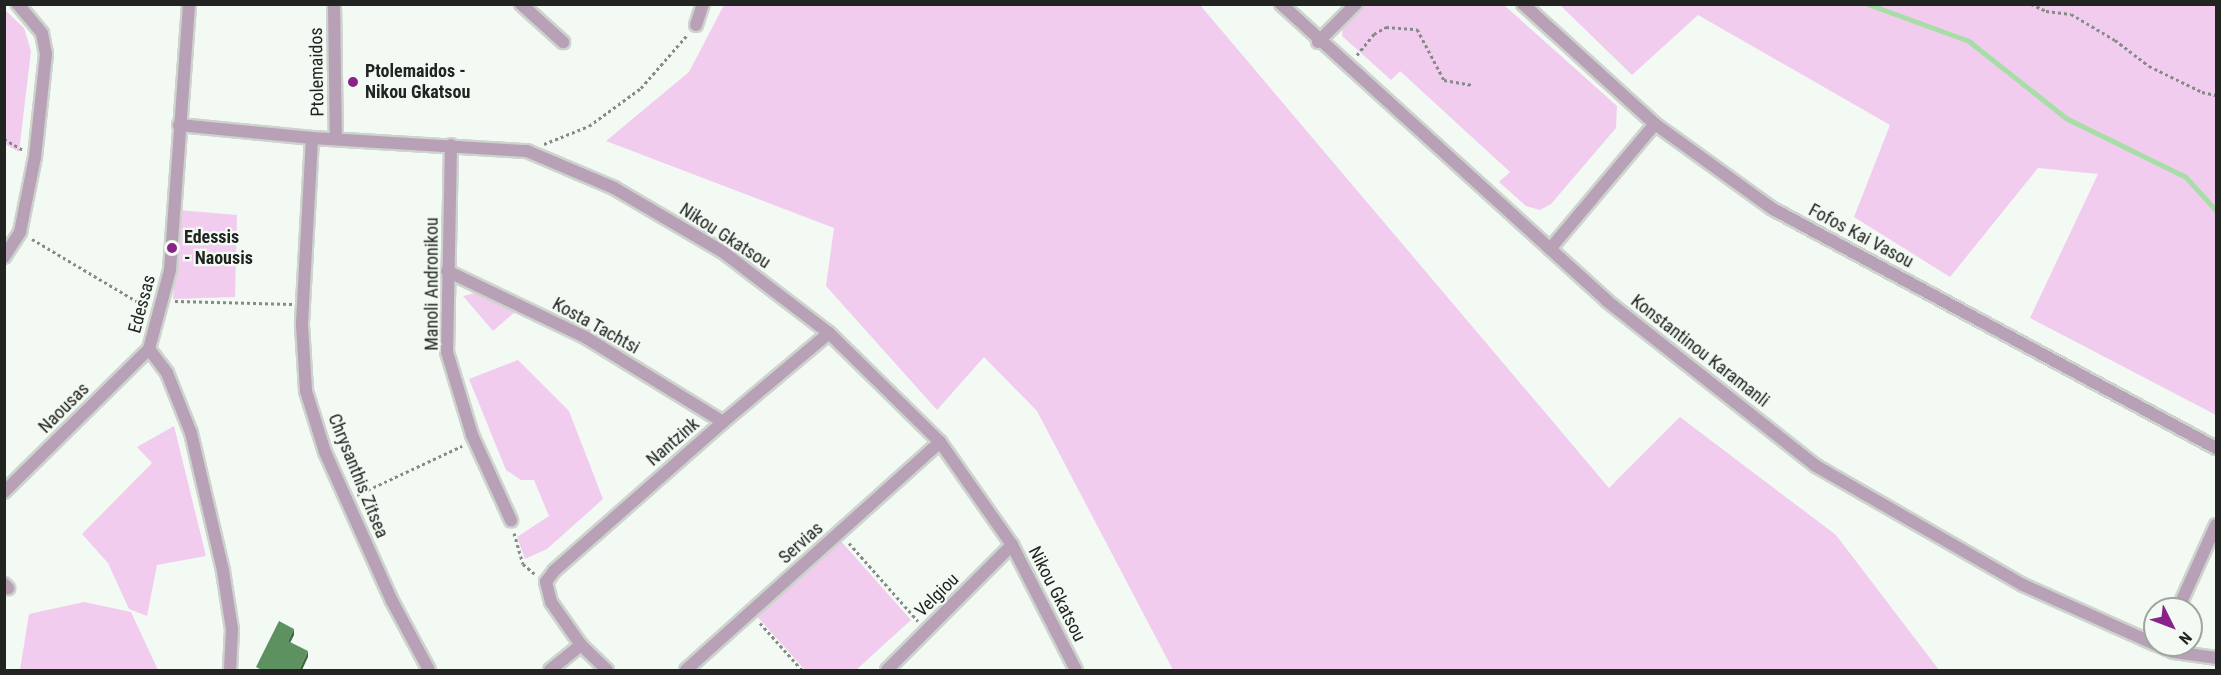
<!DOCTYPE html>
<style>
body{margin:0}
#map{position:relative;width:2221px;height:675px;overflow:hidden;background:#f3faf3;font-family:"Roboto Condensed",sans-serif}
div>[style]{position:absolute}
.green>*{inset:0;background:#f1ccef}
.stream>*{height:4.5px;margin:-2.25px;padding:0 2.25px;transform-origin:2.25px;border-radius:2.25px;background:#a7dea7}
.path>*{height:3px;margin-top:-1.5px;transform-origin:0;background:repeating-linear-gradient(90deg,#878b87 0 3px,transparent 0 6px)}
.roads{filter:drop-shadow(2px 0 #cdd3cd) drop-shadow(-2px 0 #cdd3cd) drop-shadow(0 2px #cdd3cd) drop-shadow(0 -2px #cdd3cd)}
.street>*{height:12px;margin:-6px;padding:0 6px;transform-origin:6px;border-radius:6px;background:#b8a0b6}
.shaded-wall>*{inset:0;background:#416642}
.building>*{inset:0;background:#5d915f}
.dots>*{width:16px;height:16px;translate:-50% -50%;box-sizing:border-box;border:3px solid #f3faf3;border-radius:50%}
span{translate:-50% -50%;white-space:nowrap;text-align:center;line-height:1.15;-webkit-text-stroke:4.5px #f3faf3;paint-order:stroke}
.street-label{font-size:18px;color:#222422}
.poi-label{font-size:18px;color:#222422;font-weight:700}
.left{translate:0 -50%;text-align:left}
.frame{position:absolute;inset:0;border:6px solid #222422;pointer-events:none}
.north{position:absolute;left:2143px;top:597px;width:60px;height:60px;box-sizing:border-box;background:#f3faf3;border:2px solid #9fa49f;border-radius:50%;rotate:132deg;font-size:16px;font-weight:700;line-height:24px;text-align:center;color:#222422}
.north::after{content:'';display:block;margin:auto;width:21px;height:27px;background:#89238a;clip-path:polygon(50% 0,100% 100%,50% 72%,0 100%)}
</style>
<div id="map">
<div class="green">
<div style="clip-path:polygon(724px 5px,1200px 5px,1609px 488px,1680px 417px,1836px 535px,1939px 670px,1173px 670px,1037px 411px,984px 357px,937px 410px,826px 286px,834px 228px,606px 141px,689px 72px)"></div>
<div style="clip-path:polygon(1361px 5px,1504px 5px,1617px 106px,1616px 128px,1551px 204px,1540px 210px,1526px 206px,1499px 182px,1510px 172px,1400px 71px,1391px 80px,1342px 36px,1343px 21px)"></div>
<div style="clip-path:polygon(1560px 5px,2216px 5px,2216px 415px,2030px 318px,2098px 174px,2038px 168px,1950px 277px,1854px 217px,1890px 125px,1698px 15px,1632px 75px)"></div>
<div style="clip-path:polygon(5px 10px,24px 28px,31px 51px,19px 152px,5px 144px)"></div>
<div style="clip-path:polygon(179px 210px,237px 215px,235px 297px,173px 299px)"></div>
<div style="clip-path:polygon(475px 293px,485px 296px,515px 312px,493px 331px,463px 296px)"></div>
<div style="clip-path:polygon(518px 360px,569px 411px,603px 499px,547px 549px,525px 559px,517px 537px,549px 516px,534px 480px,521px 480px,506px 470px,469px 379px)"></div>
<div style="clip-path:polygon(174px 426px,206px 556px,157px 565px,147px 616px,129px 609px,108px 563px,82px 534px,152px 463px,137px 447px)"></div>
<div style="clip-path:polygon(839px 539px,911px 620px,856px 670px,805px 670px,754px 613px)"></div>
<div style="clip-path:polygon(84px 602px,131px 612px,158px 670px,20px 670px,29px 614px)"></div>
</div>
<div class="stream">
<div style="left:1868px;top:4px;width:108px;rotate:20.1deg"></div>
<div style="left:1969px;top:41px;width:124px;rotate:38.4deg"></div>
<div style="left:2066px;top:118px;width:134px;rotate:26.2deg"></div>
<div style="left:2186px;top:177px;width:45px;rotate:47.7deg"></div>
</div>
<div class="path">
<div style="left:2031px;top:4px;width:17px;rotate:25deg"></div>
<div style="left:2046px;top:11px;width:25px;rotate:7deg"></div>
<div style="left:2071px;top:14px;width:51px;rotate:30.6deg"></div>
<div style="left:2115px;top:40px;width:43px;rotate:37.4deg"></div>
<div style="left:2149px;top:66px;width:59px;rotate:26.1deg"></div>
<div style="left:2202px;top:92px;width:14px;rotate:12deg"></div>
<div style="left:1357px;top:55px;width:27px;rotate:-51deg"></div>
<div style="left:1374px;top:34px;width:14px;rotate:-30deg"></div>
<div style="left:1386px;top:27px;width:31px;rotate:4deg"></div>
<div style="left:1417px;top:29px;width:58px;rotate:62.1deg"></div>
<div style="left:1444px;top:80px;width:29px;rotate:10deg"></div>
<div style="left:4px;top:139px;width:22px;rotate:30deg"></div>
<div style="left:544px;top:144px;width:48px;rotate:-21.8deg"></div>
<div style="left:589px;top:126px;width:64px;rotate:-36.2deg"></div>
<div style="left:641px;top:88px;width:70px;rotate:-49deg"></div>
<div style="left:32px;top:239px;width:135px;rotate:30.7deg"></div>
<div style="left:175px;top:301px;width:117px;rotate:1.5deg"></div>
<div style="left:357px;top:495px;width:116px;rotate:-25deg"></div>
<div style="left:514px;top:533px;width:32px;rotate:74deg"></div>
<div style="left:523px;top:564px;width:16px;rotate:40deg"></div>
<div style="left:849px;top:543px;width:104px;rotate:48.5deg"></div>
<div style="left:760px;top:623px;width:63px;rotate:48.2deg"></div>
</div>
<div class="roads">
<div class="street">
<div style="left:334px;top:4px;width:135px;rotate:89.2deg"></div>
<div style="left:521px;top:4px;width:57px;rotate:42.1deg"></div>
<div style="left:1281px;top:4px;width:441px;rotate:42.3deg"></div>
<div style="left:1607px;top:301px;width:266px;rotate:38.3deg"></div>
<div style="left:1816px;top:466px;width:239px;rotate:29.9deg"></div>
<div style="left:2023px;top:585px;width:145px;rotate:24.1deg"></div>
<div style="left:1523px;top:4px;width:178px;rotate:42.3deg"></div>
<div style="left:1655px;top:124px;width:145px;rotate:35.8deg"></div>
<div style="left:1773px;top:209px;width:503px;rotate:28.35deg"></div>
<div style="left:696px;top:25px;width:22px;rotate:-72deg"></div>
<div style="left:1318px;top:42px;width:54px;rotate:-45deg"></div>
<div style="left:179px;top:125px;width:134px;rotate:5.6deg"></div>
<div style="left:312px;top:138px;width:215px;rotate:3.5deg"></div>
<div style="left:527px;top:151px;width:95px;rotate:23deg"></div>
<div style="left:614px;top:188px;width:126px;rotate:30.4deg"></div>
<div style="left:723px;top:252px;width:133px;rotate:37.4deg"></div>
<div style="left:829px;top:333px;width:156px;rotate:44.5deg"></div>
<div style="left:940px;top:442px;width:126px;rotate:55deg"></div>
<div style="left:1012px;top:545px;width:140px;rotate:62.9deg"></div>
<div style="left:312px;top:138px;width:187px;rotate:93.1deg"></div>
<div style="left:302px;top:325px;width:66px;rotate:86.5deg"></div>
<div style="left:306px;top:391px;width:64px;rotate:72.7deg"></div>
<div style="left:325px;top:452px;width:163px;rotate:65.8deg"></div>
<div style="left:392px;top:601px;width:78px;rotate:61.8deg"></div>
<div style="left:451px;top:145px;width:207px;rotate:91.1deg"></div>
<div style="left:447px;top:352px;width:87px;rotate:73.2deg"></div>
<div style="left:472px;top:435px;width:94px;rotate:65.4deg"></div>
<div style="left:1550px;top:249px;width:163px;rotate:-50deg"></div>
<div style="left:4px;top:257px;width:30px;rotate:-57deg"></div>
<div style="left:20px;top:232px;width:76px;rotate:-78.7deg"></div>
<div style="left:35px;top:157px;width:104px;rotate:-83.9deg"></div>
<div style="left:46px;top:54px;width:21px;rotate:-101deg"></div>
<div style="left:42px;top:33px;width:38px;rotate:-130deg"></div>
<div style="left:447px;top:271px;width:153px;rotate:25.6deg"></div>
<div style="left:585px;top:337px;width:162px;rotate:31.6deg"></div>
<div style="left:149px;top:349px;width:82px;rotate:-75.1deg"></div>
<div style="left:170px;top:270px;width:267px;rotate:-85.9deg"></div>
<div style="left:149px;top:349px;width:30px;rotate:53deg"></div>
<div style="left:167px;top:373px;width:65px;rotate:68.2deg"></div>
<div style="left:191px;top:433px;width:142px;rotate:76.9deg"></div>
<div style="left:223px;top:571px;width:59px;rotate:81.2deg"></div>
<div style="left:232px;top:629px;width:41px;rotate:92.8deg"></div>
<div style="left:4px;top:492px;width:204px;rotate:-44.6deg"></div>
<div style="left:4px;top:584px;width:6px;rotate:45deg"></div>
<div style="left:2178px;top:609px;width:92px;rotate:-65.7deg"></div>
<div style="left:2158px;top:645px;width:17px;rotate:24deg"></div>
<div style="left:2174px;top:652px;width:42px;rotate:8.1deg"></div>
<div style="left:550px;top:670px;width:40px;rotate:-39deg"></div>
<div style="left:607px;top:670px;width:36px;rotate:-136deg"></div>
<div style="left:581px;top:645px;width:52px;rotate:-124.9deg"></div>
<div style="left:551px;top:602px;width:21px;rotate:-104deg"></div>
<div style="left:546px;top:582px;width:14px;rotate:-54deg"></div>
<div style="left:554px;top:571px;width:225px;rotate:-41.4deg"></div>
<div style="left:723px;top:422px;width:138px;rotate:-40deg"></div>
<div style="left:686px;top:670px;width:341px;rotate:-41.9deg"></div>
<div style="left:887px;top:670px;width:177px;rotate:-45deg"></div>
</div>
</div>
<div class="shaded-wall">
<div style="clip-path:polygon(294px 629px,294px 635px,288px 647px,288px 641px)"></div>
<div style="clip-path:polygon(308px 651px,308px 657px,302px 670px,299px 670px)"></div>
</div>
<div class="building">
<div style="clip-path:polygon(279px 621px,294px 629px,288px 641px,308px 651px,299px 670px,262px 670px,256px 667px)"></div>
</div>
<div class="dots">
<div style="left:353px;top:82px;background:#89238a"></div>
<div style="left:172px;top:248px;background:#89238a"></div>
</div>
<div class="street-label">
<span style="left:317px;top:72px;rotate:-91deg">Ptolemaidos</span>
<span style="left:725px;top:236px;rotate:33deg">Nikou Gkatsou</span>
<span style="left:1861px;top:236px;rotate:28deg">Fofos Kai Vasou</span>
<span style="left:432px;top:284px;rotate:-90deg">Manoli Andronikou</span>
<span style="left:142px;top:304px;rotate:-75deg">Edessas</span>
<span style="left:596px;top:326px;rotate:29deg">Kosta Tachtsi</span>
<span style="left:1700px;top:351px;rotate:38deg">Konstantinou Karamanli</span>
<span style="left:64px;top:408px;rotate:-45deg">Naousas</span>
<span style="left:673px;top:442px;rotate:-41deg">Nantzink</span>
<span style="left:358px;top:476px;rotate:68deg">Chrysanthis Zitsea</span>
<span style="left:801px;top:543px;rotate:-42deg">Servias</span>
<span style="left:1057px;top:594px;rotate:63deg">Nikou Gkatsou</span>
<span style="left:937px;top:595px;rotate:-45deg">Velgiou</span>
</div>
<div class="poi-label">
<span class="left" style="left:365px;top:82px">Ptolemaidos -<br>Nikou Gkatsou</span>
<span class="left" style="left:184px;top:248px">Edessis<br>- Naousis</span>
</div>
<div class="frame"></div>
<div class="north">N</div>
</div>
